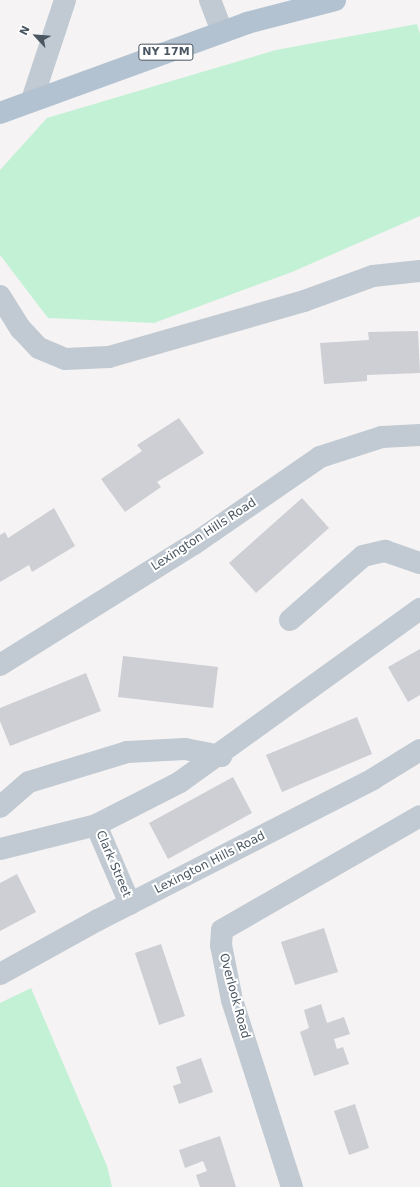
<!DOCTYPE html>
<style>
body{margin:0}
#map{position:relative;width:420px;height:1187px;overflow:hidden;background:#f5f3f3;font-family:"DejaVu Sans",sans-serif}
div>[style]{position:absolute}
.green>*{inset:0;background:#c3f1d5}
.building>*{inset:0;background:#cdcfd5}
.minor>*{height:22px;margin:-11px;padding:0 11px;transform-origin:11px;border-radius:11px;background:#c1cad2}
.major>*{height:22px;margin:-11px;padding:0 11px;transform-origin:11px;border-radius:11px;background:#b3c2d1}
span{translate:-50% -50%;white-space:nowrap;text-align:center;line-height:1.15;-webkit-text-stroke:4px #fff;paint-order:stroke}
.shield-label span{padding:1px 3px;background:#fff;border:1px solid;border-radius:3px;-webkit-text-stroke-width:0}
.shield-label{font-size:11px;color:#4a5661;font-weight:700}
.street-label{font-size:12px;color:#4a5661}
.north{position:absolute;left:16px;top:16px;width:40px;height:40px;-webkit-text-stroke:3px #fff;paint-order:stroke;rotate:296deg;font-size:11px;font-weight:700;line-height:16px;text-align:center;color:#4a5661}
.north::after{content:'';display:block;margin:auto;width:14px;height:18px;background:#4a5661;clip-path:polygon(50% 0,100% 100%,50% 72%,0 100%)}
</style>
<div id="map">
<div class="green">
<div style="clip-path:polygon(417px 24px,420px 34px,420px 216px,292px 272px,154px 323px,48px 318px,0 255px,0 170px,47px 118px,276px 50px)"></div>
<div style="clip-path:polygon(31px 988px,107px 1166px,112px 1187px,0 1187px,0 1003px)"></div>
</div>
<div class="building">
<div style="clip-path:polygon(418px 331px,420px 373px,367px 375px,367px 381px,324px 384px,320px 343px,369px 340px,368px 332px)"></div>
<div style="clip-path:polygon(179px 418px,204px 453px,157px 482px,161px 487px,125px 512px,101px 479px,142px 451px,137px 445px)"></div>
<div style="clip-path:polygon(302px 498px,329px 528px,256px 593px,229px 563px)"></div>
<div style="clip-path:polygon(54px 508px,75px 546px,32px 572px,29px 565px,0 582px,0 535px,5px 532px,8px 538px)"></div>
<div style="clip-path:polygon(420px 649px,420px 695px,408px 702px,388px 667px)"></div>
<div style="clip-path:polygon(123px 656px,218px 667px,213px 708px,118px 697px)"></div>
<div style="clip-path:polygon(86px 673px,101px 711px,10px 746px,0 721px,0 708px)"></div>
<div style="clip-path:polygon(357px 717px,372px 754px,282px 792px,266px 755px)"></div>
<div style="clip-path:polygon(233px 777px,252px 813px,168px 859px,149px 823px)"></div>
<div style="clip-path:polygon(17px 874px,36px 912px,0 931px,0 883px)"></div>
<div style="clip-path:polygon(324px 928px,338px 972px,295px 985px,281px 942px)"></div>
<div style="clip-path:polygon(161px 944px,185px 1016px,159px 1025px,135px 953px)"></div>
<div style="clip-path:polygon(321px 1004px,327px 1023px,344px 1017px,350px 1034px,334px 1039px,337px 1049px,343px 1047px,349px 1064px,314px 1076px,300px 1032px,309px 1028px,304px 1010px)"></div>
<div style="clip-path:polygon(201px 1058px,213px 1092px,179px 1104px,173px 1086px,181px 1083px,176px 1067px)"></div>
<div style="clip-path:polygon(355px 1104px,369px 1148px,349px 1155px,334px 1111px)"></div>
<div style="clip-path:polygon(220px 1136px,236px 1187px,200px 1187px,196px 1175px,207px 1171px,203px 1161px,185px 1168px,179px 1150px)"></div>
</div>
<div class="minor">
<div style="left:210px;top:0;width:34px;rotate:69deg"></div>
<div style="left:32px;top:100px;width:105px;rotate:-71.7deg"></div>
<div style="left:0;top:296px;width:39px;rotate:58deg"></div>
<div style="left:21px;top:329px;width:26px;rotate:47deg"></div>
<div style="left:39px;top:348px;width:28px;rotate:23deg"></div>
<div style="left:65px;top:359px;width:44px;rotate:-2.6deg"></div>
<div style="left:109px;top:357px;width:203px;rotate:-16deg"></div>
<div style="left:304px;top:301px;width:73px;rotate:-19.9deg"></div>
<div style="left:373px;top:276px;width:47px;rotate:-6.1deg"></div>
<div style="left:290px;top:620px;width:97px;rotate:-41.2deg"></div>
<div style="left:363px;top:556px;width:23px;rotate:-13deg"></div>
<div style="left:385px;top:551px;width:37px;rotate:19deg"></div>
<div style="left:0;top:665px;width:229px;rotate:-32deg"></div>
<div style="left:194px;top:544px;width:153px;rotate:-34.6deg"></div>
<div style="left:320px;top:457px;width:65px;rotate:-17.9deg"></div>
<div style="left:382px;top:437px;width:38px;rotate:-3deg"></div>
<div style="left:0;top:807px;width:38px;rotate:-41deg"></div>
<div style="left:29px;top:782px;width:102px;rotate:-17deg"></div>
<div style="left:127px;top:752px;width:58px;rotate:-3deg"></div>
<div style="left:185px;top:749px;width:37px;rotate:11deg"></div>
<div style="left:96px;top:825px;width:86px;rotate:66.7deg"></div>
<div style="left:0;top:849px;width:99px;rotate:-14deg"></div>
<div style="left:96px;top:825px;width:94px;rotate:-27.1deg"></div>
<div style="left:180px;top:782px;width:296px;rotate:-35.8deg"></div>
<div style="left:0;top:974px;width:112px;rotate:-28.9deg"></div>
<div style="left:98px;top:920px;width:309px;rotate:-27.1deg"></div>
<div style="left:373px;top:779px;width:55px;rotate:-31.7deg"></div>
<div style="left:292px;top:1187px;width:196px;rotate:-107.8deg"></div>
<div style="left:232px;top:1000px;width:56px;rotate:-101.3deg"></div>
<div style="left:221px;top:945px;width:15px;rotate:-86deg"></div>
<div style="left:222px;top:930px;width:228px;rotate:-29.9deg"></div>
</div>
<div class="major">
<div style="left:0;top:113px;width:263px;rotate:-20deg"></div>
<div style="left:247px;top:23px;width:91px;rotate:-14.6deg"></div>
</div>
<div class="shield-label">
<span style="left:166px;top:52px">NY 17M</span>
</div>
<div class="street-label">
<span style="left:204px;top:535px;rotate:-33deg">Lexington Hills Road</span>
<span style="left:210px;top:863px;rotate:-27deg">Lexington Hills Road</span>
<span style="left:113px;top:864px;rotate:67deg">Clark Street</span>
<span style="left:234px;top:996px;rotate:75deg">Overlook Road</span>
</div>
<div class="north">N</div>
</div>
